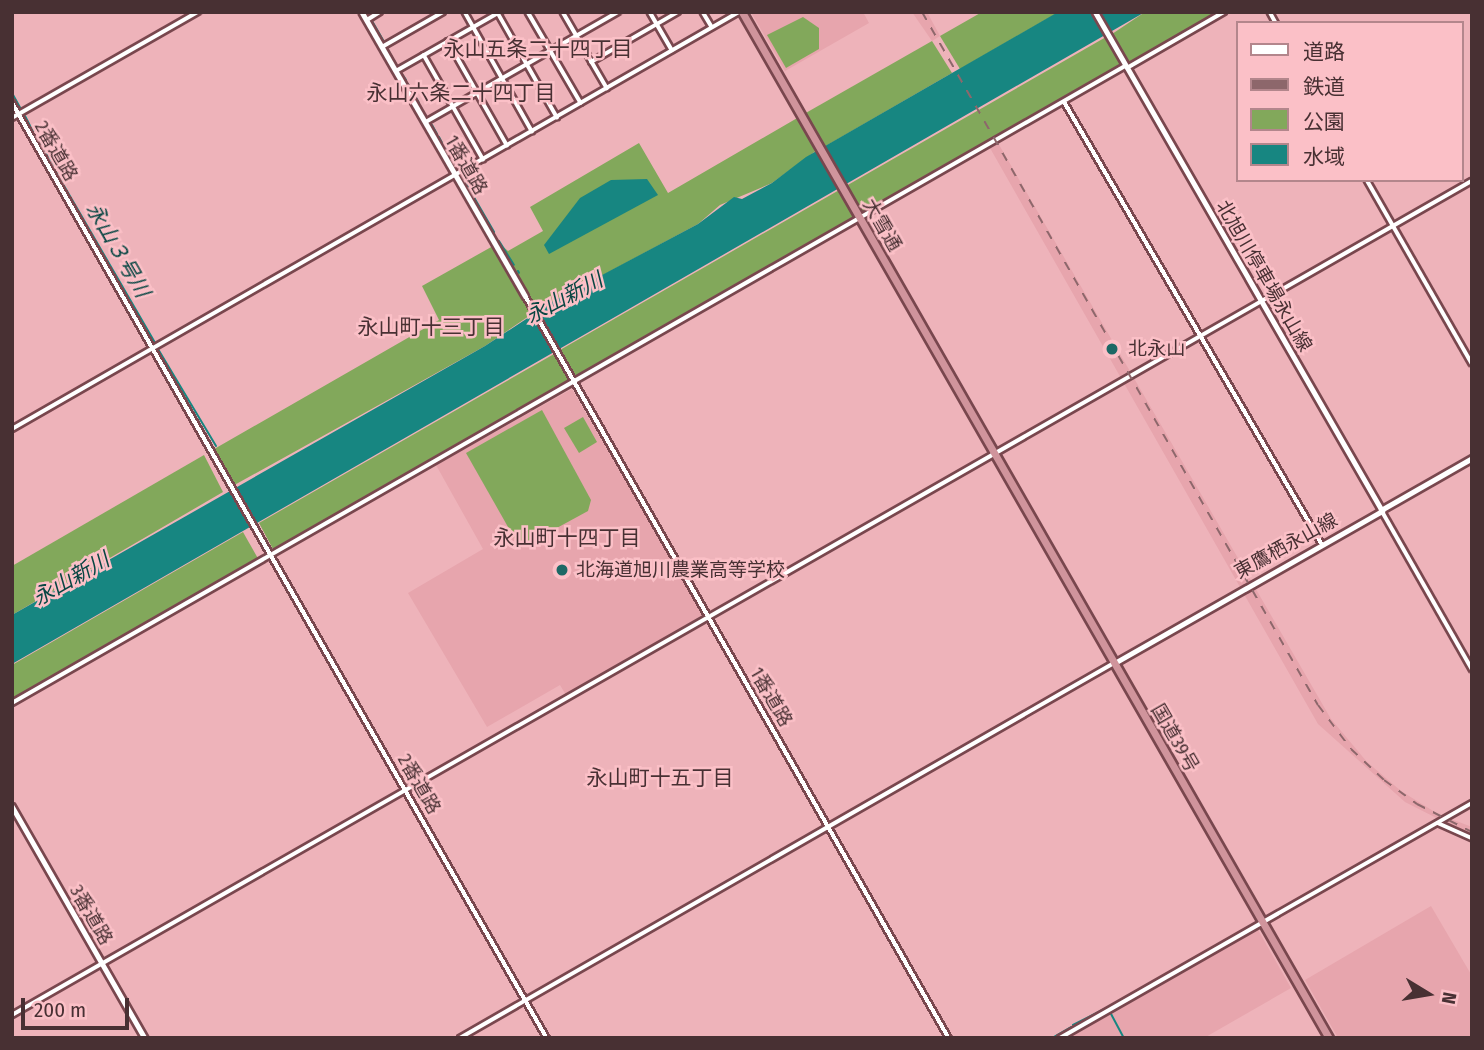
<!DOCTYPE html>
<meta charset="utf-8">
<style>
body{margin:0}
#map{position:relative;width:1484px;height:1050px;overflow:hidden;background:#eeb3ba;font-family:"Fira Sans Condensed","Noto Sans JP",sans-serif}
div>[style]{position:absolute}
.built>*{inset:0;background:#e7a5ad}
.green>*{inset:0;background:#82a85b}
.water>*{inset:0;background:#178681}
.stream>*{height:2px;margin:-1px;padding:0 1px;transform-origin:1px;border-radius:1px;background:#178681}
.roads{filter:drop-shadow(2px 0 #79474e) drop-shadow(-2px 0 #79474e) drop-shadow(0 2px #79474e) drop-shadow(0 -2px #79474e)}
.minor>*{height:3.5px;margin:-1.75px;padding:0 1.75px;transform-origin:1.75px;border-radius:1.75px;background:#fff}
.tertiary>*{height:4.5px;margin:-2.25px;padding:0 2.25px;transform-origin:2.25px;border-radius:2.25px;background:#fff}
.secondary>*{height:5px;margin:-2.5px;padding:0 2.5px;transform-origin:2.5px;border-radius:2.5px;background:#fff}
.trunk>*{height:7px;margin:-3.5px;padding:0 3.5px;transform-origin:3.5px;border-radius:3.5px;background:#d0949c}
.rail>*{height:2px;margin-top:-1px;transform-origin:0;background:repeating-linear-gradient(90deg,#8d676b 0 9px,transparent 0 18px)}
.dots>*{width:19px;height:19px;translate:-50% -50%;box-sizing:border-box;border:4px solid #fbc0c7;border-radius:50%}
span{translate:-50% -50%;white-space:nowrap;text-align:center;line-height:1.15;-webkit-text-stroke:5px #fbc0c7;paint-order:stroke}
.street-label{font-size:19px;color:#483033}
.poi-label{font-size:19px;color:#483033}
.left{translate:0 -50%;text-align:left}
.neighbourhood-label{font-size:21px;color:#483033}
.water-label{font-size:21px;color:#084643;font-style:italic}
.frame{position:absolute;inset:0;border:14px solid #483033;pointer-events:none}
.legend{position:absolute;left:1236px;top:21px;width:228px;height:161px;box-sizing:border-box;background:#fbc0c7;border:2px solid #b3868c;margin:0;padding:9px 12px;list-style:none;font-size:21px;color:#483033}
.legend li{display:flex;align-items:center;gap:14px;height:35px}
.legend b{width:35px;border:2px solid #b3868c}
.north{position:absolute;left:1393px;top:959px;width:70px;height:70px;-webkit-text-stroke:5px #fbc0c7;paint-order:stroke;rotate:101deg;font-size:19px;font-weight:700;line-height:28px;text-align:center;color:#483033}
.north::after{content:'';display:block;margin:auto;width:24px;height:32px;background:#483033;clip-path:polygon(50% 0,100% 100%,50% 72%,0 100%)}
.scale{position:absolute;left:21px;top:998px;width:108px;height:32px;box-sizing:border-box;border:4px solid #483033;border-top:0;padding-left:9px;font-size:21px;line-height:24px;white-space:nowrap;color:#483033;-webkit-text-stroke:5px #fbc0c7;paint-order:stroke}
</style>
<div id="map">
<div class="built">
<div style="clip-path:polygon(863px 12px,869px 23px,785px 71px,752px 14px)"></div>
<div style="clip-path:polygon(912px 12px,927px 12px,940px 36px,932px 41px)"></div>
<div style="clip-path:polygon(998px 143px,1331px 719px,1367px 762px,1401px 791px,1438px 814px,1472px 827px,1472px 836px,1405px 802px,1318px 724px,990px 148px)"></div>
<div style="clip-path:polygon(572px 389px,703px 615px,566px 695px,560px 685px,487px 727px,408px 593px,483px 549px,436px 465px)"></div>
<div style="clip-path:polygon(1431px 906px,1472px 976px,1472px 1038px,1338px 1038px,1305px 980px)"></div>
<div style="clip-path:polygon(1257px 928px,1291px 988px,1204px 1038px,1064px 1038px)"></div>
</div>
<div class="green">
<div style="clip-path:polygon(982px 12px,1059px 12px,960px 69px,940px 36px)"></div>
<div style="clip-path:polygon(1145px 12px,1218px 12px,1128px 63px,1112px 34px)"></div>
<div style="clip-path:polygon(803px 17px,819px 28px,819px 49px,786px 68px,767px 35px)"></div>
<div style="clip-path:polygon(1106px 37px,1122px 65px,862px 217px,846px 186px)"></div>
<div style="clip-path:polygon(932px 41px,952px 73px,824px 147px,804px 114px)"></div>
<div style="clip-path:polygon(799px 117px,817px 150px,772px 183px,720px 205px,698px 224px,538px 310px,499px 243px,508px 251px,543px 231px,530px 207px,639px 143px,668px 193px)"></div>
<div style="clip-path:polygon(841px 189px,857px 220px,577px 381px,560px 350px)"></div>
<div style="clip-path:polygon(493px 246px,532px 314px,485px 346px,229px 488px,209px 452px,439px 320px,422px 286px)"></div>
<div style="clip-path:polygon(554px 354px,572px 384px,275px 553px,259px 523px)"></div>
<div style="clip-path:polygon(542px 410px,591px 500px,588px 511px,520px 548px,466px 453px)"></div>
<div style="clip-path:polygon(583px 417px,597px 442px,579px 453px,564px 428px)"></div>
<div style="clip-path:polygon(204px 455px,223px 492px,12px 615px,12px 566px)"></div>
<div style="clip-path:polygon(243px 532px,260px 562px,12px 703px,12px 665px)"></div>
</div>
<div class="water">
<div style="clip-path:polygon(1058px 12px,1145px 12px,12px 664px,12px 615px,485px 346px,555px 300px,698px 224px,734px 197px,742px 199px,772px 183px,806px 157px)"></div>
<div style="clip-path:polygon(647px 179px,658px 195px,549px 254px,544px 245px,580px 198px,611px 180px)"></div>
</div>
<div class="stream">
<div style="left:367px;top:12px;width:3px;rotate:72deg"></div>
<div style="left:372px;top:21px;width:24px;rotate:60deg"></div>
<div style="left:387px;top:48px;width:18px;rotate:61deg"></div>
<div style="left:402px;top:74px;width:7px;rotate:56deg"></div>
<div style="left:408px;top:84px;width:8px;rotate:67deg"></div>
<div style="left:12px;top:93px;width:18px;rotate:61deg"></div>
<div style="left:414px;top:94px;width:10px;rotate:61deg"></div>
<div style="left:420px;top:106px;width:4px;rotate:56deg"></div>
<div style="left:424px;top:113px;width:4px;rotate:63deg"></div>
<div style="left:25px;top:116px;width:18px;rotate:63deg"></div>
<div style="left:432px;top:125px;width:10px;rotate:61deg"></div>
<div style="left:36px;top:137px;width:33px;rotate:59deg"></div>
<div style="left:439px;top:137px;width:7px;rotate:63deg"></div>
<div style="left:445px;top:148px;width:9px;rotate:63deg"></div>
<div style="left:452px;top:160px;width:7px;rotate:63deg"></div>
<div style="left:56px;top:172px;width:198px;rotate:59.9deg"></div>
<div style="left:461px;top:175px;width:66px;rotate:59.9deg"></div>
<div style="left:499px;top:241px;width:28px;rotate:58deg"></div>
<div style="left:518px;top:271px;width:2px;rotate:63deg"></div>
<div style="left:158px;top:349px;width:113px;rotate:59.1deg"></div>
<div style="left:1110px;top:1012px;width:30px;rotate:62deg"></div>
<div style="left:1073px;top:1025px;width:38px;rotate:-27deg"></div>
<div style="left:1052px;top:1038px;width:22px;rotate:-30deg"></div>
</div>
<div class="roads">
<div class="minor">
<div style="left:465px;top:12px;width:137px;rotate:60.6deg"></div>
<div style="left:528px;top:12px;width:105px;rotate:59.8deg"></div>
<div style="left:563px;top:12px;width:88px;rotate:59.9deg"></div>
<div style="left:650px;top:12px;width:44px;rotate:59.9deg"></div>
<div style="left:703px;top:12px;width:17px;rotate:59deg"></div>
<div style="left:1270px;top:12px;width:13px;rotate:61deg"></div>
<div style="left:498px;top:13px;width:120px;rotate:60.4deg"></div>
<div style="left:367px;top:20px;width:15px;rotate:-32deg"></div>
<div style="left:448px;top:41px;width:120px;rotate:60.4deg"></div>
<div style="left:382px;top:47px;width:70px;rotate:-29.8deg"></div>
<div style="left:424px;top:55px;width:120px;rotate:60.4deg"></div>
<div style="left:591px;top:62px;width:100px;rotate:-29.9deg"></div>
<div style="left:1127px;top:68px;width:112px;rotate:-30deg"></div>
<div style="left:396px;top:71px;width:120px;rotate:-29.6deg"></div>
<div style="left:12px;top:102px;width:1078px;rotate:60.25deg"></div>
<div style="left:1065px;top:103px;width:510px;rotate:59.77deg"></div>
<div style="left:12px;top:118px;width:214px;rotate:-29.7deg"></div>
<div style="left:426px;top:122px;width:221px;rotate:-29.8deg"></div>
<div style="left:1367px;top:180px;width:211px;rotate:60.2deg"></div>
<div style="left:525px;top:295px;width:855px;rotate:60.29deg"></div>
<div style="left:12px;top:429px;width:838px;rotate:-29.84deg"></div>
<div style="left:1382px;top:511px;width:182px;rotate:60.3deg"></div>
<div style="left:12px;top:703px;width:1282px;rotate:-29.78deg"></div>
<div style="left:1438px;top:823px;width:37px;rotate:24deg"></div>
<div style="left:12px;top:1015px;width:1681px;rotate:-29.74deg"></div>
<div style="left:460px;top:1038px;width:754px;rotate:-29.83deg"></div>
<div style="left:1060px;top:1038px;width:474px;rotate:-29.7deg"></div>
</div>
<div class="tertiary">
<div style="left:362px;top:12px;width:327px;rotate:60.1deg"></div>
<div style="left:12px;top:806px;width:267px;rotate:60.2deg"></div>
</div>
<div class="secondary">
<div style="left:1095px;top:12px;width:576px;rotate:60.09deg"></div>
<div style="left:1382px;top:511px;width:308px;rotate:150.4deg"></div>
<div style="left:1381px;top:510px;width:105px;rotate:-29.7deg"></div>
</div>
<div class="trunk">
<div style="left:742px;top:12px;width:1182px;rotate:60.23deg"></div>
</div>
</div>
<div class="rail">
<div style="left:922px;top:12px;width:798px;rotate:60.26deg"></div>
<div style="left:1318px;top:705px;width:55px;rotate:53.1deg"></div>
<div style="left:1351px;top:749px;width:45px;rotate:43.2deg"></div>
<div style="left:1384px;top:780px;width:41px;rotate:36deg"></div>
<div style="left:1417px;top:804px;width:62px;rotate:27deg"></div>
</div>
<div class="dots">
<div style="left:1112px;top:349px;background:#1c6865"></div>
<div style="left:562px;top:570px;background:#1c6865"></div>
</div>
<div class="street-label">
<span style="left:56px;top:151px;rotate:60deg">2番道路</span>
<span style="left:466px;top:165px;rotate:60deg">1番道路</span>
<span style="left:882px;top:225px;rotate:60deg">大雪通</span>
<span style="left:1264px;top:276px;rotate:60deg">北旭川停車場永山線</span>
<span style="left:1286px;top:546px;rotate:-29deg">東鷹栖永山線</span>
<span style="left:771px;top:697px;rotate:60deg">1番道路</span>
<span style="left:1175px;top:738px;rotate:60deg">国道39号</span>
<span style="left:419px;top:784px;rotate:60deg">2番道路</span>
<span style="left:91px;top:915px;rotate:60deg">3番道路</span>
</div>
<div class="poi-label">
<span class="left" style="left:1128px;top:349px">北永山</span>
<span class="left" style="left:576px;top:570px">北海道旭川農業高等学校</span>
</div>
<div class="neighbourhood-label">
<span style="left:538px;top:49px">永山五条二十四丁目</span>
<span style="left:461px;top:93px">永山六条二十四丁目</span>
<span style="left:431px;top:327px">永山町十三丁目</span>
<span style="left:567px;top:538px">永山町十四丁目</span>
<span style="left:660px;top:778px">永山町十五丁目</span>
</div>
<div class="water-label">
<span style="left:118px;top:250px;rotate:60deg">永山３号川</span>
<span style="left:564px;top:298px;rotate:-28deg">永山新川</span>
<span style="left:71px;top:579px;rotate:-30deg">永山新川</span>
</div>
<div class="frame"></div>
<ul class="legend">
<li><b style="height:9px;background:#fff"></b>道路</li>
<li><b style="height:9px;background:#8d676b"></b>鉄道</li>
<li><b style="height:19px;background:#82a85b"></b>公園</li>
<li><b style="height:19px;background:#178681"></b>水域</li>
</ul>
<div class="north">N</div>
<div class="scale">200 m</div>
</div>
